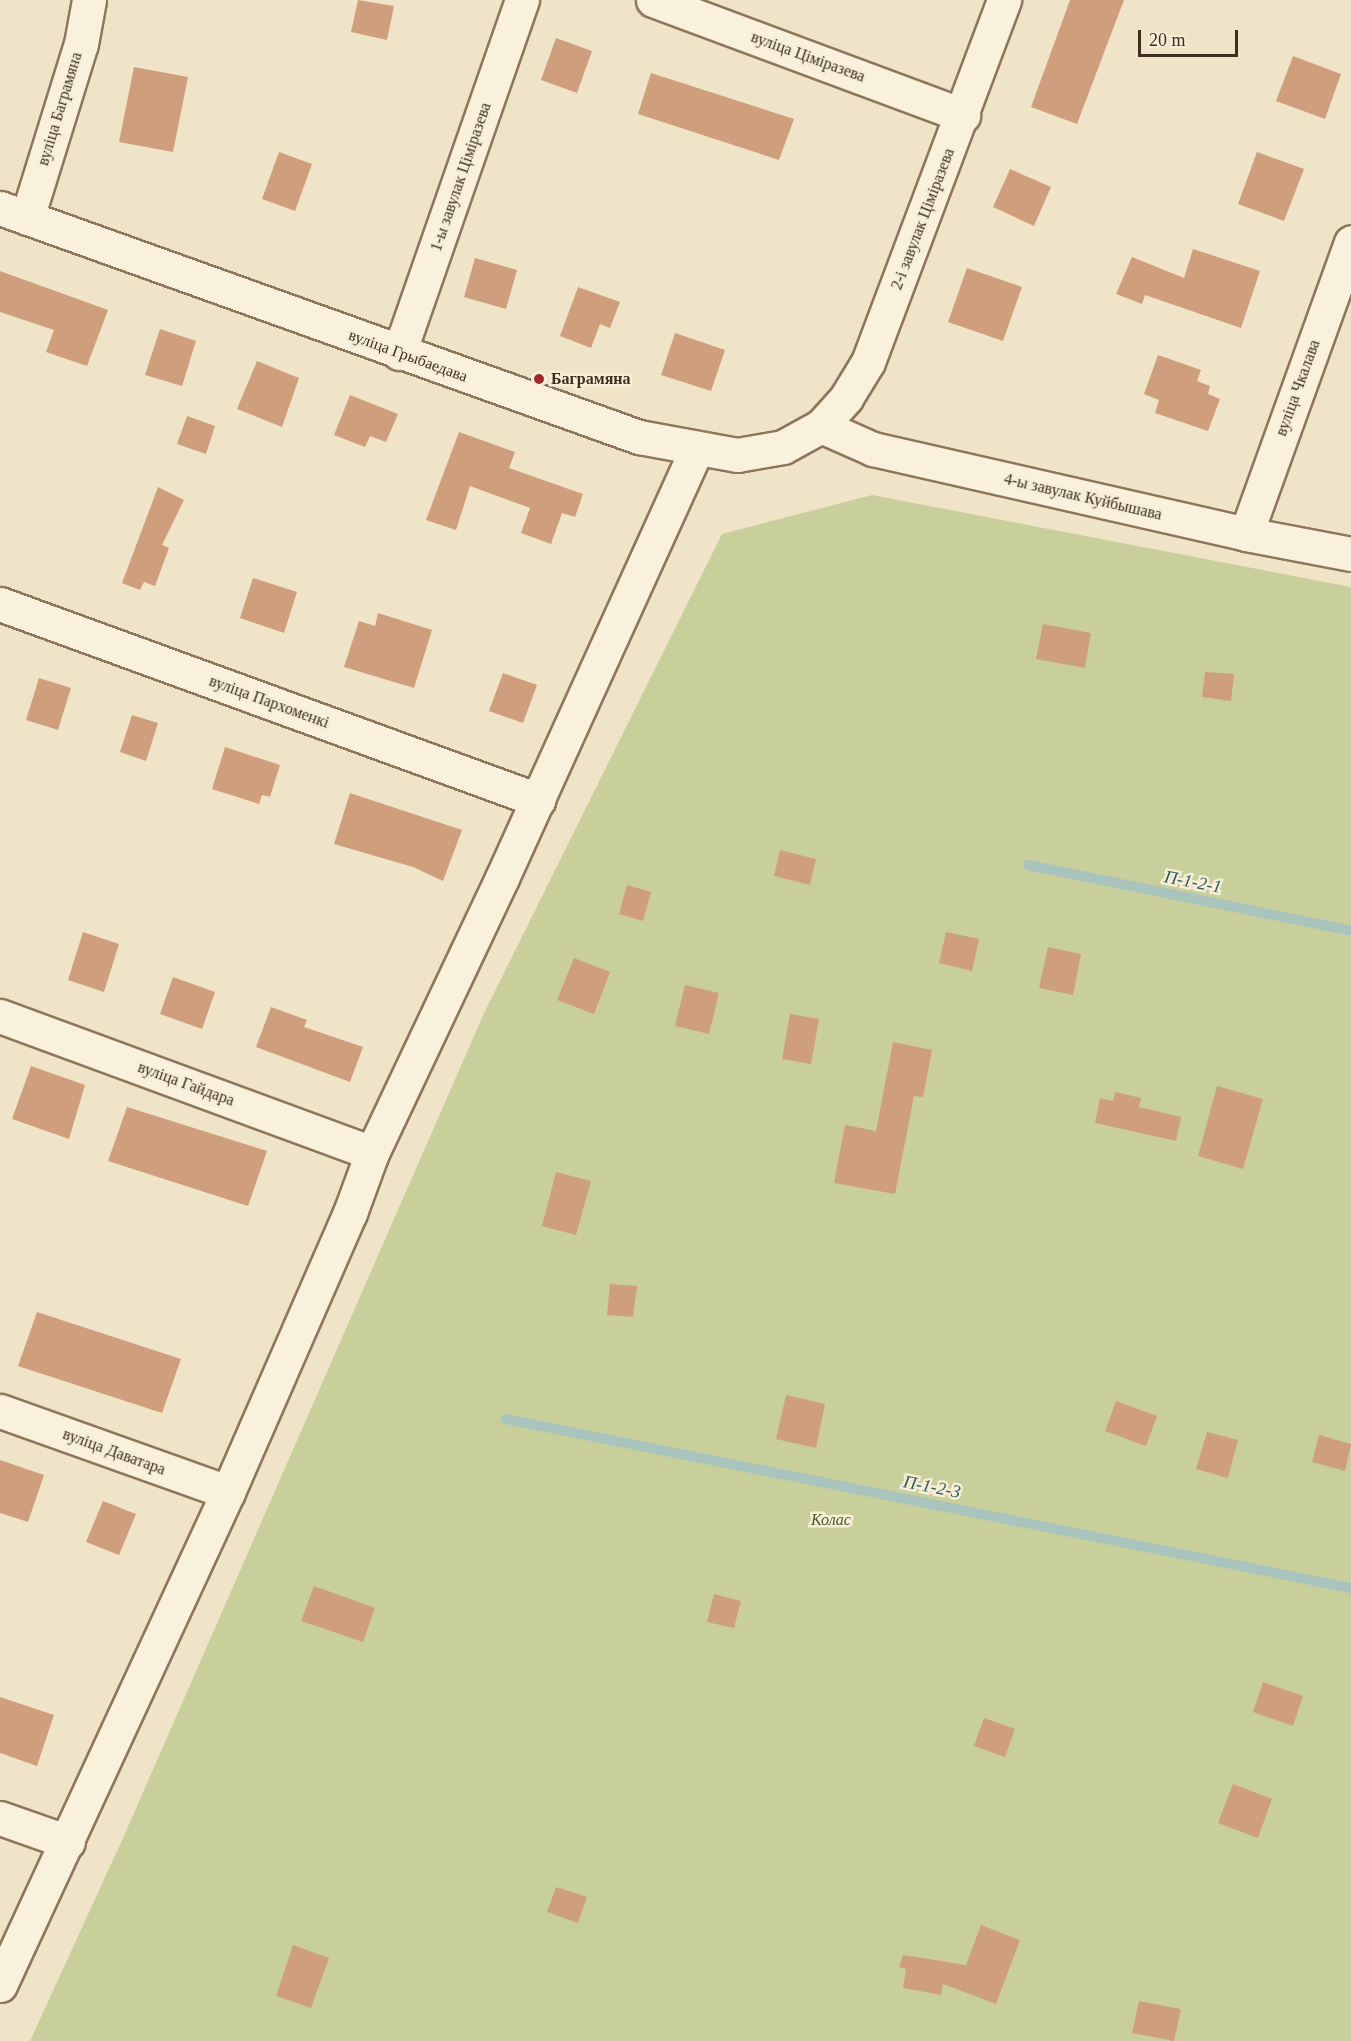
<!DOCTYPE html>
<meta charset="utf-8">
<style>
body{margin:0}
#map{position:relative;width:1351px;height:2041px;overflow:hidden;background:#f0e4c8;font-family:Georgia,serif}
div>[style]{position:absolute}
.green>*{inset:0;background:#c9cf9b}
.stream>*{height:10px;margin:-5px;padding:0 5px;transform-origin:5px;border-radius:5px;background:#a9c4bc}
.building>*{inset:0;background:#cf9f7d}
.roads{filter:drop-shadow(2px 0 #8d765c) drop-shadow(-2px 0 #8d765c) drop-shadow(0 2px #8d765c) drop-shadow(0 -2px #8d765c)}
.street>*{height:33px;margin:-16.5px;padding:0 16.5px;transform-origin:16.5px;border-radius:16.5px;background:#faf1dc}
.secondary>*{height:33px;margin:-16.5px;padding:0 16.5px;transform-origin:16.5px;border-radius:16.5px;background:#faf1dc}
.dots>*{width:16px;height:16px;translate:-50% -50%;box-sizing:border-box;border:3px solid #f7eed8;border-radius:50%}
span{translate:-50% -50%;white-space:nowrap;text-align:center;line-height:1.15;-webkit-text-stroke:5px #f7eed8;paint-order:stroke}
.street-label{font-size:16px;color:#3d2e20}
.poi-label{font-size:16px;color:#3d2e20;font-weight:700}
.left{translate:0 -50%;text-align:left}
.park-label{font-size:16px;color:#4d5a26;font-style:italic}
.water-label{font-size:18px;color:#2f5d5a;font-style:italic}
.scale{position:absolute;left:1138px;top:30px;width:100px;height:27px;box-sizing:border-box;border:3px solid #3d2e20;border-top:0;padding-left:8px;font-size:18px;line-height:21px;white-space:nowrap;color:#3d2e20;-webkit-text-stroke:4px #f7eed8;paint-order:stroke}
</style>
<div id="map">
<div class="green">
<div style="clip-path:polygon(872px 495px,1351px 587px,1351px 2041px,30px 2041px,123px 1838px,485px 1011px,722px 534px)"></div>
</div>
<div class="stream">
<div style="left:1028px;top:865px;width:330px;rotate:11.5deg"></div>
<div style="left:506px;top:1419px;width:862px;rotate:11.31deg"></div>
</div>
<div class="building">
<div style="clip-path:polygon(358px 0,394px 6px,387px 40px,351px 32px)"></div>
<div style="clip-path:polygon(1070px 0,1124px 0,1077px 124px,1031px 107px)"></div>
<div style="clip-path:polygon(556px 38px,592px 51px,577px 93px,541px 80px)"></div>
<div style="clip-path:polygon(1293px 56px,1341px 74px,1325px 119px,1276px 101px)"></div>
<div style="clip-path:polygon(134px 67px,188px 77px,173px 152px,119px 142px)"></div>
<div style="clip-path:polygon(651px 73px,794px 119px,779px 160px,638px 114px)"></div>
<div style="clip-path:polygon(279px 152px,312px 164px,295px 211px,262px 199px)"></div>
<div style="clip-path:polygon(1257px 152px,1304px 169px,1284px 221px,1238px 204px)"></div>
<div style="clip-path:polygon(1010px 169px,1051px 187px,1034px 226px,993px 207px)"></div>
<div style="clip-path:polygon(1193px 249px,1260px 271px,1241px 328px,1145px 295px,1142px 304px,1116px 294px,1132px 257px,1184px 278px)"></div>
<div style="clip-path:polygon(475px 258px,517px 270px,506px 309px,464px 297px)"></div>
<div style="clip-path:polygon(967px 268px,1022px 287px,1003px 341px,948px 322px)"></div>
<div style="clip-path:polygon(0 271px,108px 310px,87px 366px,46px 352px,54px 330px,0 312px)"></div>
<div style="clip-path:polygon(578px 287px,620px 302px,610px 328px,600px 324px,591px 348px,560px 336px)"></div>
<div style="clip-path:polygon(160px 329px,196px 341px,182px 386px,145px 375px)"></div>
<div style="clip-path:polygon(675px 333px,725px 350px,711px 391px,661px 375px)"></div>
<div style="clip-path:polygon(1158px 355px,1201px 370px,1197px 381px,1210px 386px,1208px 394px,1220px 399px,1208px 431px,1155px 413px,1159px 400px,1144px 394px)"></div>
<div style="clip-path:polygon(257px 361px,299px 378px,282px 427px,237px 409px)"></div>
<div style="clip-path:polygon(350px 395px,398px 414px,386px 442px,370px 436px,365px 447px,334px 435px)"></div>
<div style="clip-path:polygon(187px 416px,215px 426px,206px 454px,177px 444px)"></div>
<div style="clip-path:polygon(459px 432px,515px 452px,509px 468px,583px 494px,575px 517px,562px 513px,551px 544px,521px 533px,530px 508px,470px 486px,456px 530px,426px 520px)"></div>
<div style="clip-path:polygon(158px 487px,184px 500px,162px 545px,169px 548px,155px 586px,144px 582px,140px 590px,122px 583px)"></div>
<div style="clip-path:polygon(253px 578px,297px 592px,284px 633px,240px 618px)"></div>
<div style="clip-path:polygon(378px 613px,432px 630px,414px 688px,344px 667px,359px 621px,375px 626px)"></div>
<div style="clip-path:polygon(1043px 624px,1091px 633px,1085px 668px,1036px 659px)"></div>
<div style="clip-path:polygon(1205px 672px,1234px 674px,1231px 701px,1202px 697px)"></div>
<div style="clip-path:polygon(503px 673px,537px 685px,523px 723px,489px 711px)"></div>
<div style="clip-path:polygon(39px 678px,71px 688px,58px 730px,26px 720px)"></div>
<div style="clip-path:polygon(132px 715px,158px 723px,146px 761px,120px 752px)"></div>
<div style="clip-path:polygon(225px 747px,280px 765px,270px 797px,262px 795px,259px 804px,212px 789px)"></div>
<div style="clip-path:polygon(350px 793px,462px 830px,443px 881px,413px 867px,334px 844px)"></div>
<div style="clip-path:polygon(780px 850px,816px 859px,810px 885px,774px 876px)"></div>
<div style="clip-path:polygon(627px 885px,651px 892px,643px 921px,619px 914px)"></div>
<div style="clip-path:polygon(83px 932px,119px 944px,104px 992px,68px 980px)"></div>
<div style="clip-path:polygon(946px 932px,979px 939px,972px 971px,939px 963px)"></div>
<div style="clip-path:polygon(1048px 947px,1081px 954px,1073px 995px,1039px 988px)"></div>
<div style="clip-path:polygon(574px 958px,610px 972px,594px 1014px,557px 1000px)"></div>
<div style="clip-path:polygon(173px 977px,215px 992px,202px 1029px,160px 1014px)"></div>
<div style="clip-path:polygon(685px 985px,719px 993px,709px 1034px,675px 1026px)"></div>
<div style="clip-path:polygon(271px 1007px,307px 1020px,304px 1027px,363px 1047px,350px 1082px,256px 1047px)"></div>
<div style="clip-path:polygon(790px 1014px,819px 1019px,811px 1064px,782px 1059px)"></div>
<div style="clip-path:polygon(893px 1042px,932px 1050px,923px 1097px,914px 1096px,895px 1194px,834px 1183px,845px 1125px,876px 1131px)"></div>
<div style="clip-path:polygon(31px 1066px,85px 1085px,69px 1139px,12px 1119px)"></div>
<div style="clip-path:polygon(1217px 1086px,1263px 1099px,1243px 1169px,1198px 1156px)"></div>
<div style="clip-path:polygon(1115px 1092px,1141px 1098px,1139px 1107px,1181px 1117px,1176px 1141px,1095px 1123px,1100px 1098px,1113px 1101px)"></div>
<div style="clip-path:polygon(127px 1107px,267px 1151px,248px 1206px,108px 1161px)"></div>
<div style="clip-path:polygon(556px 1172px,591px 1181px,576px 1235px,542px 1226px)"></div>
<div style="clip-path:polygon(610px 1284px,637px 1286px,633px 1317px,607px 1315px)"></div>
<div style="clip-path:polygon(37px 1312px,181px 1359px,162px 1413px,18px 1366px)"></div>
<div style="clip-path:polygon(786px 1395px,825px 1404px,816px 1448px,776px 1439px)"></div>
<div style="clip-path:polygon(1116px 1401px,1157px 1416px,1146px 1446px,1105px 1431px)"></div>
<div style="clip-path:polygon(1207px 1432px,1238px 1440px,1228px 1478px,1196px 1469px)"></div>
<div style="clip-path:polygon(1319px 1435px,1351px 1444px,1345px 1471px,1312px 1462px)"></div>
<div style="clip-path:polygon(0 1460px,44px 1475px,28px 1522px,0 1513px)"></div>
<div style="clip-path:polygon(103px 1501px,136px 1514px,119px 1555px,86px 1542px)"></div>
<div style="clip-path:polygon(314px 1586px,375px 1608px,363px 1642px,301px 1621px)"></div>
<div style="clip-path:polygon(714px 1594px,741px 1601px,734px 1628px,707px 1622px)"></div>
<div style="clip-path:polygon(1263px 1682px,1303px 1696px,1293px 1726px,1253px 1712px)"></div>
<div style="clip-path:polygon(0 1697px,54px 1715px,37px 1766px,0 1753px)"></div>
<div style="clip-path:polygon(984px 1718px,1015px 1729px,1005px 1757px,974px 1746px)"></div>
<div style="clip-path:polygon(1233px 1784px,1272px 1799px,1258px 1838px,1218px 1823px)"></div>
<div style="clip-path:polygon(556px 1887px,587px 1897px,578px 1923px,547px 1912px)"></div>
<div style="clip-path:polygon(981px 1925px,1020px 1940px,996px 2004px,943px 1984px,941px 1995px,903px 1988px,906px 1969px,899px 1967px,903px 1955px,966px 1965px)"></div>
<div style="clip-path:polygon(293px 1945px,329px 1958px,311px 2008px,276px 1996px)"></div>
<div style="clip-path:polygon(1139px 2001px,1181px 2009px,1174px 2041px,1132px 2033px)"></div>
</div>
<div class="roads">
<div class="street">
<div style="left:653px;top:0;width:331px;rotate:20.4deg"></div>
<div style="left:27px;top:218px;width:182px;rotate:-72.8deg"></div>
<div style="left:81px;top:44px;width:45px;rotate:-79.7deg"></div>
<div style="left:399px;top:353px;width:374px;rotate:-70.8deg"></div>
<div style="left:821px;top:426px;width:57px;rotate:23.9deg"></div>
<div style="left:873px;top:449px;width:383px;rotate:12.8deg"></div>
<div style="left:1246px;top:534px;width:107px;rotate:10.8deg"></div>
<div style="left:1246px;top:534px;width:310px;rotate:-70.2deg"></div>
<div style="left:0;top:604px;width:573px;rotate:20.02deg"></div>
<div style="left:0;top:1016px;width:396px;rotate:20.2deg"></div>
<div style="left:0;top:1411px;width:242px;rotate:19.6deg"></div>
<div style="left:0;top:1818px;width:72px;rotate:19.4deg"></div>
<div style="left:0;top:1985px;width:543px;rotate:-65.18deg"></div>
<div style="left:228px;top:1492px;width:305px;rotate:-66.4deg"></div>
<div style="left:350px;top:1213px;width:64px;rotate:-69.9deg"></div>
<div style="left:372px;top:1153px;width:304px;rotate:-64.7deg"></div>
<div style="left:502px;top:878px;width:469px;rotate:-65.6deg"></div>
</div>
<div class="secondary">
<div style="left:0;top:208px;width:679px;rotate:19.72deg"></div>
<div style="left:639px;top:437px;width:100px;rotate:10.4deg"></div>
<div style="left:737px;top:455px;width:47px;rotate:-9.9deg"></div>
<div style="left:783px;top:447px;width:43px;rotate:-28.9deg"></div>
<div style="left:821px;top:426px;width:38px;rotate:-48deg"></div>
<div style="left:846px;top:398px;width:42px;rotate:-58.6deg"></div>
<div style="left:868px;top:362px;width:387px;rotate:-69.4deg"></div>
</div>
</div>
<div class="dots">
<div style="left:539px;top:379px;background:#9e2a2b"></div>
</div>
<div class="street-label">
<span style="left:808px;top:57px;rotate:20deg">вуліца Ціміразева</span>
<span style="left:60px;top:109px;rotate:-73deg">вуліца Баграмяна</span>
<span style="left:461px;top:177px;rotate:-71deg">1-ы завулак Ціміразева</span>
<span style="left:923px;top:219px;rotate:-69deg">2-і завулак Ціміразева</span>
<span style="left:408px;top:356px;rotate:20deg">вуліца Грыбаедава</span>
<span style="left:1298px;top:388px;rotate:-70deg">вуліца Чкалава</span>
<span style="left:1083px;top:497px;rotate:13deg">4-ы завулак Куйбышава</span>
<span style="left:269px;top:702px;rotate:20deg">вуліца Пархоменкі</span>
<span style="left:186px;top:1084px;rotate:20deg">вуліца Гайдара</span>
<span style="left:114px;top:1452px;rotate:20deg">вуліца Даватара</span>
</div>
<div class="poi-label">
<span class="left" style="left:551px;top:379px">Баграмяна</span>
</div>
<div class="park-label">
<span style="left:831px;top:1520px">Колас</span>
</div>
<div class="water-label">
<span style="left:1193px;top:882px;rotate:11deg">П-1-2-1</span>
<span style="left:932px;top:1487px;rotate:11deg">П-1-2-3</span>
</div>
<div class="scale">20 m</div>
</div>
